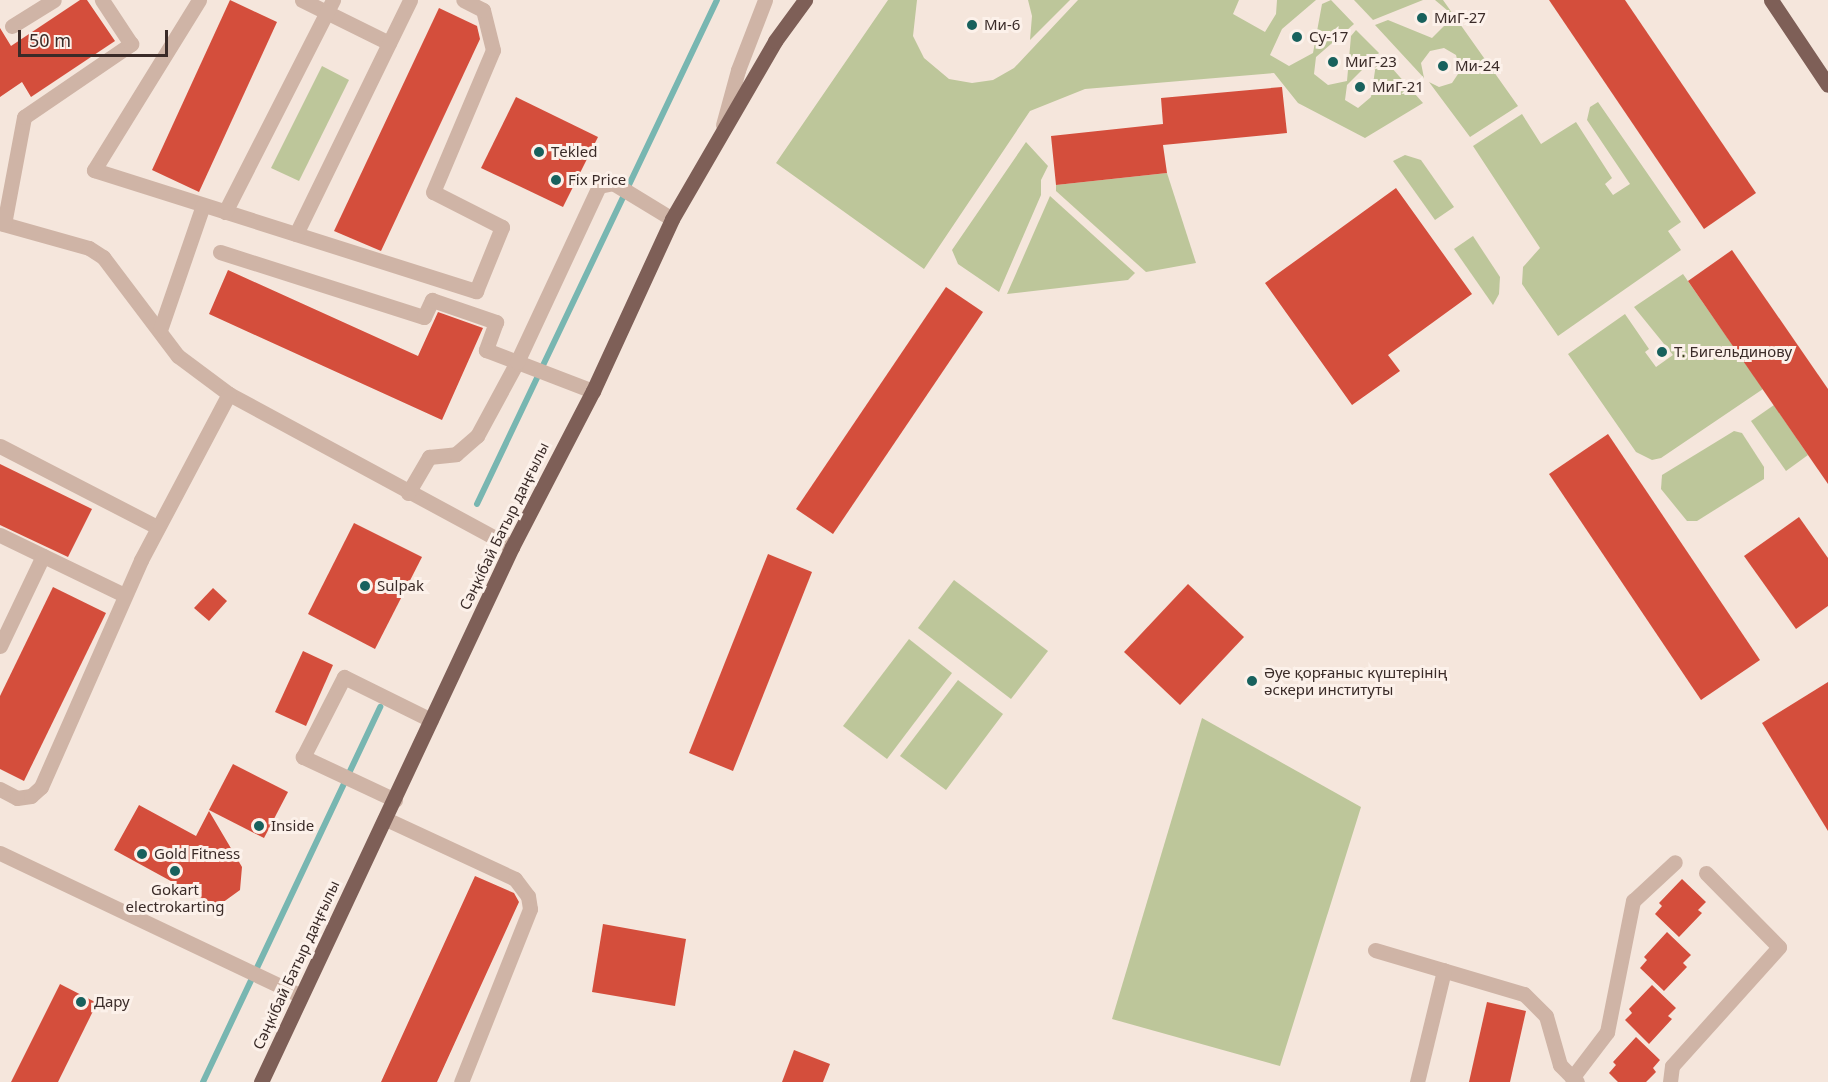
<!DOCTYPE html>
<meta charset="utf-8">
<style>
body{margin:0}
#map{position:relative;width:1828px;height:1082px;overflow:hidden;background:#f5e6dc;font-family:"Noto Sans",sans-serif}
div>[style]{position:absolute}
.green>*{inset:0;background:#bdc69a}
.stream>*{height:6px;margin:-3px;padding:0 3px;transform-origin:3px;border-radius:3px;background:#78b6b1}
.building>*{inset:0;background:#d44e3c}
.minor>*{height:15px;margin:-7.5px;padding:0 7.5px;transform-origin:7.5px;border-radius:7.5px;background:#cfb4a6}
.major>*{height:15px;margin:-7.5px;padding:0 7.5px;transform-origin:7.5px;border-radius:7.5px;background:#7e5f57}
.dots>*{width:16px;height:16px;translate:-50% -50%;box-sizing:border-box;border:3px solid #fcf1ea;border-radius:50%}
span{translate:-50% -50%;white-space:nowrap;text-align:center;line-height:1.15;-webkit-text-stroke:6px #fcf1ea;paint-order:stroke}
.poi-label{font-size:15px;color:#3a2b28}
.left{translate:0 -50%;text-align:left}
.street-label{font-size:15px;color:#3a2b28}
.scale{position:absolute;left:18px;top:30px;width:150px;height:27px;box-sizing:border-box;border:3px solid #3a2b28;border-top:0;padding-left:8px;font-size:18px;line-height:21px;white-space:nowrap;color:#3a2b28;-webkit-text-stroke:4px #fcf1ea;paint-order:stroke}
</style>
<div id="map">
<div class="green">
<div style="clip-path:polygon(888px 0,917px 0,913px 36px,924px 58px,949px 79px,972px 83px,993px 80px,1014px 68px,1078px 0,1239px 0,1233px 14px,1265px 32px,1276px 14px,1277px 0,1316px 0,1282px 29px,1270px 55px,1289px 66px,1313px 53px,1322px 4px,1331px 0,1354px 24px,1316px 57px,1314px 74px,1328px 85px,1347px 81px,1351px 36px,1356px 30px,1379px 53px,1347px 85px,1345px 100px,1358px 108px,1371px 97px,1376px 64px,1383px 58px,1423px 103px,1365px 138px,1298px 103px,1274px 73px,1085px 89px,1030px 111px,924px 269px,776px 163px)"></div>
<div style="clip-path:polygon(1028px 0,1070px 0,1030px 40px,1032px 16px)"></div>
<div style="clip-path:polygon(1354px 0,1423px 0,1373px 20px)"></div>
<div style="clip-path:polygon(1435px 0,1443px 0,1518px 106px,1470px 137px,1429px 82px,1439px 87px,1452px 83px,1460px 71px,1456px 55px,1444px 48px,1430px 51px,1421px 63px,1424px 78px,1375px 25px,1388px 20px,1432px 38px,1454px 16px)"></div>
<div style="clip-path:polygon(322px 66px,349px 80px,299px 181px,271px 168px)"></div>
<div style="clip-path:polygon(1598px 102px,1681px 222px,1668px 231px,1681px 250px,1558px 336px,1522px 284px,1523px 267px,1540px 248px,1473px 146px,1522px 114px,1541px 144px,1576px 122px,1612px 178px,1605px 184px,1613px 195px,1630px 184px,1587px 120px,1590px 107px)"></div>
<div style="clip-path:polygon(1026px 142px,1048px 166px,1041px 180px,1041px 195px,999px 292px,958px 264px,952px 250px)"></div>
<div style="clip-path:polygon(1405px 155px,1421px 160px,1454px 207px,1435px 220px,1393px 161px)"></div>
<div style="clip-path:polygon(1167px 173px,1196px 263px,1146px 272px,1056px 191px,1056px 185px)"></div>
<div style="clip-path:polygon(1050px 196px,1135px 273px,1128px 280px,1007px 294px)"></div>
<div style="clip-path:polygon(1473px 236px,1500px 277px,1499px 294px,1493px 305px,1454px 249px)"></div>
<div style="clip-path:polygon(1683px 274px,1763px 389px,1661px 458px,1652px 460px,1636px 452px,1568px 354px,1625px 314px,1649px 349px,1645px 352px,1656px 367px,1673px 355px,1634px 307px)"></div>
<div style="clip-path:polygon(1774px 405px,1808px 455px,1786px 471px,1751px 421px)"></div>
<div style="clip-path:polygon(1734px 431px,1742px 433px,1764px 467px,1764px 479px,1697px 521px,1687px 521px,1661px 489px,1662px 475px)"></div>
<div style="clip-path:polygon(954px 580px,1048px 651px,1011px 699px,918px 628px)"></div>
<div style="clip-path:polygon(909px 639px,952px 673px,887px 759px,843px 726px)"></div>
<div style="clip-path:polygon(958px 680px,1003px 714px,946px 790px,900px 756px)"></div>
<div style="clip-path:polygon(1202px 718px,1361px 807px,1280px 1066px,1112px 1019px)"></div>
</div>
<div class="stream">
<div style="left:477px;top:504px;width:558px;rotate:-64.54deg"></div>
<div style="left:203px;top:1082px;width:415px;rotate:-64.7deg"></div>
</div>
<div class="building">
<div style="clip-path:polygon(80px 0,87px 0,115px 41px,31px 97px,22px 82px,0 97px,0 28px,11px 46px)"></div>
<div style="clip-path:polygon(230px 0,277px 22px,199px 192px,152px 170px)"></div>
<div style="clip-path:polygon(1549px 0,1625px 0,1756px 193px,1704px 229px)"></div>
<div style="clip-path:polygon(439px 8px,477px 26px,480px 39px,381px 251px,334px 231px)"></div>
<div style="clip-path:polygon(1282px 87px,1287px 133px,1163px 145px,1167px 173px,1056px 185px,1051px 136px,1163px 124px,1161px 98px)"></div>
<div style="clip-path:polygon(516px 97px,598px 137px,563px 207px,481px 168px)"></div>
<div style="clip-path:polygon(1396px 188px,1472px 294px,1388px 355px,1400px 371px,1352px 405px,1265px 283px)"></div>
<div style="clip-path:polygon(1732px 250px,1828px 389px,1828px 484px,1688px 281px)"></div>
<div style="clip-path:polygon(228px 270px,418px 356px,438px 312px,483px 328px,442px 420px,209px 314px)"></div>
<div style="clip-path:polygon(946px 287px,983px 312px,833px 534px,796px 509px)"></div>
<div style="clip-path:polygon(1608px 434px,1760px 660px,1701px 700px,1549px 474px)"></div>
<div style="clip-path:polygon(0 464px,92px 509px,68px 557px,0 525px)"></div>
<div style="clip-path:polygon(1799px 517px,1828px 558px,1828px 606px,1796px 629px,1744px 556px)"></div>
<div style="clip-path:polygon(354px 523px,422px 557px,375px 649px,308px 614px)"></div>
<div style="clip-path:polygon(768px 554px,812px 572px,733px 771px,689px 753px)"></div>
<div style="clip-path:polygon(1188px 584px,1244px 637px,1180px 705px,1124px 652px)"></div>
<div style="clip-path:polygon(53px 587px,106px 613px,24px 781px,0 769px,0 696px)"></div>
<div style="clip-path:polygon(213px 588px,227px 601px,209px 621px,194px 608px)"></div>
<div style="clip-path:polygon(303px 651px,333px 665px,306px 726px,275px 712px)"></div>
<div style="clip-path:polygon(1828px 682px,1828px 831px,1762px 723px)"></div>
<div style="clip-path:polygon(233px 764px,288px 792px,264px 838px,209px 810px)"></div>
<div style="clip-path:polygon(139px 805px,196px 836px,209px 811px,242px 867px,240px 890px,222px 903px,211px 903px,114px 850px)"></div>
<div style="clip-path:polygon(475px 876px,514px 893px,519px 902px,472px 1005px,437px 1082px,381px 1082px)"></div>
<div style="clip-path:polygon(1682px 879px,1706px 902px,1698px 910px,1702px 913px,1679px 937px,1655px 914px,1662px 906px,1659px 903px)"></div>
<div style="clip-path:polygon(603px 924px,686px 939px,675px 1006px,592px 992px)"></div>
<div style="clip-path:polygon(1667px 932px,1691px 955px,1683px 963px,1687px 967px,1664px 991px,1640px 968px,1647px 960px,1644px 957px)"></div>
<div style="clip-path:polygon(60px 984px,97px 1003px,58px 1082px,11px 1082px)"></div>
<div style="clip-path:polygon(1652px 985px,1676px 1008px,1668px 1016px,1672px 1019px,1649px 1044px,1625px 1020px,1632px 1013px,1629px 1009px)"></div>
<div style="clip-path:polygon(1487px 1002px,1526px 1011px,1510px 1082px,1469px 1082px)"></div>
<div style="clip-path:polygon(1636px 1037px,1660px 1060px,1653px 1068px,1656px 1072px,1646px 1082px,1618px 1082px,1609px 1073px,1616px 1065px,1613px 1062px)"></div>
<div style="clip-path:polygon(794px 1050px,830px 1064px,823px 1082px,782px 1082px)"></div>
</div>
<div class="minor">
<div style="left:199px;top:0;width:200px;rotate:121.7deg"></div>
<div style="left:94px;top:170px;width:401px;rotate:17.6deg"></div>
<div style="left:476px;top:291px;width:69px;rotate:-67.9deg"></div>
<div style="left:502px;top:227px;width:77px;rotate:-153.1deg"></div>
<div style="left:433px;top:192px;width:154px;rotate:-67.1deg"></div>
<div style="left:493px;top:50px;width:41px;rotate:-104deg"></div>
<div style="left:483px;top:10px;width:22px;rotate:-153deg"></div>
<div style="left:302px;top:0;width:97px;rotate:26.3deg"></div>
<div style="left:12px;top:26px;width:49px;rotate:-31.8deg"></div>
<div style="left:723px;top:125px;width:57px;rotate:-74.7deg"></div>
<div style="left:738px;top:70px;width:75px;rotate:-68.9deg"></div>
<div style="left:225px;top:212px;width:238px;rotate:-63deg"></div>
<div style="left:0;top:223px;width:92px;rotate:15.7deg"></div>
<div style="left:89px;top:248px;width:17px;rotate:33deg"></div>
<div style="left:103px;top:257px;width:124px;rotate:52.9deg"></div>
<div style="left:178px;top:356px;width:64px;rotate:36.7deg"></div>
<div style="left:229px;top:394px;width:322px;rotate:28.4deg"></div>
<div style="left:4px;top:224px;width:109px;rotate:-79.4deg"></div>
<div style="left:24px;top:117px;width:130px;rotate:-34.3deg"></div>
<div style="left:131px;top:44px;width:53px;rotate:-123.4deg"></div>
<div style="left:296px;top:234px;width:260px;rotate:-64deg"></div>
<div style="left:220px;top:252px;width:214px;rotate:17.7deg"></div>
<div style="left:424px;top:317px;width:19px;rotate:-65deg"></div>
<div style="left:432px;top:300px;width:68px;rotate:19deg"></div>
<div style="left:496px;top:322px;width:30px;rotate:110deg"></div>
<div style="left:486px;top:350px;width:115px;rotate:21deg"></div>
<div style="left:160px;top:330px;width:132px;rotate:-71deg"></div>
<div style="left:0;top:446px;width:177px;rotate:27.3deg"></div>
<div style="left:408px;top:493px;width:42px;rotate:-59.7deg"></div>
<div style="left:429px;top:457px;width:27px;rotate:-6deg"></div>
<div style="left:456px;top:454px;width:28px;rotate:-41deg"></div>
<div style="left:477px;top:436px;width:84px;rotate:-61.6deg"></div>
<div style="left:517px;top:362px;width:194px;rotate:-65deg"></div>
<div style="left:599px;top:186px;width:14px;rotate:-12deg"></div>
<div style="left:613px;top:183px;width:69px;rotate:31.4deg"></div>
<div style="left:0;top:535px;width:138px;rotate:25.8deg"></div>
<div style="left:0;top:646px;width:100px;rotate:-64.5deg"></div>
<div style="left:0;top:789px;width:19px;rotate:28deg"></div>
<div style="left:17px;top:798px;width:14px;rotate:-8deg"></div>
<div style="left:31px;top:796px;width:13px;rotate:-42deg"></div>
<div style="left:41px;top:787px;width:248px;rotate:-66.2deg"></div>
<div style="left:141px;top:560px;width:188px;rotate:-62.1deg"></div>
<div style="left:395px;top:800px;width:102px;rotate:-154.9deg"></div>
<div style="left:303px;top:757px;width:90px;rotate:-62.9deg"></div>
<div style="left:344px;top:677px;width:97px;rotate:26.3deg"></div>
<div style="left:386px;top:819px;width:142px;rotate:24.9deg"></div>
<div style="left:515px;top:879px;width:21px;rotate:53deg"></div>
<div style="left:528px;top:896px;width:13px;rotate:81deg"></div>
<div style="left:530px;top:909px;width:186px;rotate:111.7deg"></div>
<div style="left:0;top:853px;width:333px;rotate:25.4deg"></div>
<div style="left:1375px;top:950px;width:155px;rotate:16.5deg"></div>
<div style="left:1524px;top:994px;width:31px;rotate:45deg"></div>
<div style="left:1546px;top:1016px;width:51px;rotate:74.1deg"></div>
<div style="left:1560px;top:1065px;width:24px;rotate:45deg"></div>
<div style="left:1572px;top:1078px;width:58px;rotate:-52.7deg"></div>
<div style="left:1607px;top:1032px;width:134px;rotate:-78.8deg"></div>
<div style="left:1633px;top:901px;width:57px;rotate:-42.9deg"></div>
<div style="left:1417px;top:1082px;width:115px;rotate:-76.4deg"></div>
<div style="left:1670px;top:1082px;width:16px;rotate:-83deg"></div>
<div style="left:1672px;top:1066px;width:160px;rotate:-48deg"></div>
<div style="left:1779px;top:947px;width:104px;rotate:-134.6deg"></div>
</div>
<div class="major">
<div style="left:1771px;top:0;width:102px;rotate:56.2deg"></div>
<div style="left:261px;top:1082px;width:591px;rotate:-64.87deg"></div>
<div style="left:512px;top:547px;width:176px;rotate:-62.6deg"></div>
<div style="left:593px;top:391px;width:189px;rotate:-65.3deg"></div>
<div style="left:672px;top:219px;width:206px;rotate:-59.9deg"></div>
<div style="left:775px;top:41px;width:51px;rotate:-53.8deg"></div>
</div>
<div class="dots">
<div style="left:1422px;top:18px;background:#18615d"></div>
<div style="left:972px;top:25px;background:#18615d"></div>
<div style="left:1297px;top:37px;background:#18615d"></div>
<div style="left:1333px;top:62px;background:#18615d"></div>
<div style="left:1443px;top:66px;background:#18615d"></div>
<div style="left:1360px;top:87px;background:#18615d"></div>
<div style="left:539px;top:152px;background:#18615d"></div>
<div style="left:556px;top:180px;background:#18615d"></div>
<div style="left:1662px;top:352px;background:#18615d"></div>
<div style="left:365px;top:586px;background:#18615d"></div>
<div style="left:1252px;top:681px;background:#18615d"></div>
<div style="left:259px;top:826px;background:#18615d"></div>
<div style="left:142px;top:854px;background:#18615d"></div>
<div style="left:175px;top:871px;background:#18615d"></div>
<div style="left:81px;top:1002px;background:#18615d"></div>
</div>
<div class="poi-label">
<span class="left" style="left:1434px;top:18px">МиГ-27</span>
<span class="left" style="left:984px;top:25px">Ми-6</span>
<span class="left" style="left:1309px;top:37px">Су-17</span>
<span class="left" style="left:1345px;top:62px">МиГ-23</span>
<span class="left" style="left:1455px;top:66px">Ми-24</span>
<span class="left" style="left:1372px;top:87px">МиГ-21</span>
<span class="left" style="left:551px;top:152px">Тekled</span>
<span class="left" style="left:568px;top:180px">Fix Price</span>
<span class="left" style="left:1674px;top:352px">Т. Бигельдинову</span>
<span class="left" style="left:377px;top:586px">Sulpak</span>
<span class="left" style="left:1264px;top:681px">Әуе қорғаныс күштерінің<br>әскери институты</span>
<span class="left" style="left:271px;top:826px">Inside</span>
<span class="left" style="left:154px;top:854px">Gold Fitness</span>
<span style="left:175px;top:898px">Gokart<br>electrokarting</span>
<span class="left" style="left:94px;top:1002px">Дару</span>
</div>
<div class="street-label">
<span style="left:504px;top:526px;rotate:-64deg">Сәңкібай Батыр даңғылы</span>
<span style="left:296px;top:965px;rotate:-65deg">Сәңкібай Батыр даңғылы</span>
</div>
<div class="scale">50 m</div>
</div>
